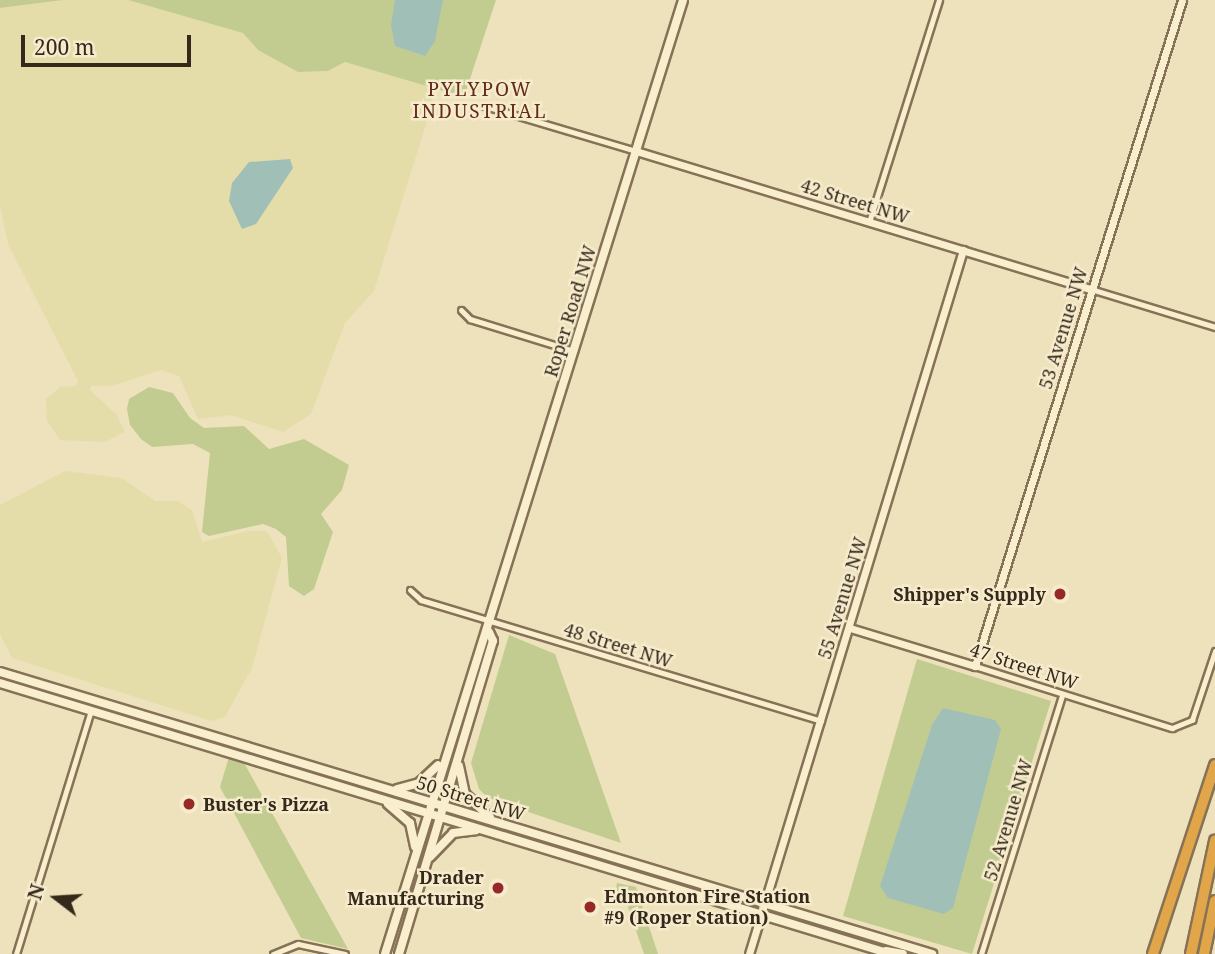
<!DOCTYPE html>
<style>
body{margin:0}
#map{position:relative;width:1215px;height:954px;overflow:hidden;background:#eee2bc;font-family:"Noto Serif",serif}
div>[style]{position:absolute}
.farmland>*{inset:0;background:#e4ddaa}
.green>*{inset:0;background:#c2cc91}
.water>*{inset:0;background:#a0bfb7}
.roads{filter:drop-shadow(2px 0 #867256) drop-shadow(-2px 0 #867256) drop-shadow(0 2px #867256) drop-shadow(0 -2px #867256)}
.minor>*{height:5px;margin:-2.5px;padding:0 2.5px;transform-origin:2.5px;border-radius:2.5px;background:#f9efcf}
.tertiary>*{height:7px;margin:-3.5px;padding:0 3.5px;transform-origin:3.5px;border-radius:3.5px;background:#f9efcf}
.secondary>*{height:8px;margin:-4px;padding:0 4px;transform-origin:4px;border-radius:4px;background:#f9efcf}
.motorway>*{height:10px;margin:-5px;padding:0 5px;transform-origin:5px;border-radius:5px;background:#e1a649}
.dots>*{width:19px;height:19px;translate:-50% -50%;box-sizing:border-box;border:4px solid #f6ebcc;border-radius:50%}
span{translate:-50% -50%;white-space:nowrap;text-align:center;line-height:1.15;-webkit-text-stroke:5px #f6ebcc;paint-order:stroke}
.street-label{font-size:18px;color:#35291b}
.poi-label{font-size:18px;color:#35291b;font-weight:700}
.right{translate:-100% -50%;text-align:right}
.left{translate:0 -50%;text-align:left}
.neighbourhood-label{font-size:19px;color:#622c19;letter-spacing:2px}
.north{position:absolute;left:21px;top:863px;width:70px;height:70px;-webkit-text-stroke:5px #f6ebcc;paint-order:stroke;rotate:287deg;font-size:19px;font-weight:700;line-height:28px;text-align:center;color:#35291b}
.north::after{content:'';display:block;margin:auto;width:24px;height:32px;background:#35291b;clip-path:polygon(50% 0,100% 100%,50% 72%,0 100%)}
.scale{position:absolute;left:21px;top:35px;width:170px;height:32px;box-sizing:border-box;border:4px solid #35291b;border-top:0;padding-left:9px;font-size:21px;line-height:24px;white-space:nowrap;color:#35291b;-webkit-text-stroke:5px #f6ebcc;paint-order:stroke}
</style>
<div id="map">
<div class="farmland">
<div style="clip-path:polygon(63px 0,128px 0,243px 33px,258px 50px,298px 72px,328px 71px,345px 62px,424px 82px,433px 102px,374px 291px,345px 323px,311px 414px,283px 432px,231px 415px,198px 419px,179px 376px,161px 370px,111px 386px,91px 386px,90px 390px,117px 415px,125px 432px,105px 442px,60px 440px,47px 421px,46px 399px,60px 387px,75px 386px,78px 381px,8px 244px,0 206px,0 8px)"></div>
<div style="clip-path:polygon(65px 471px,122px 478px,155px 501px,178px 501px,192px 510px,202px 542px,247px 531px,267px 531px,282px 558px,252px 668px,225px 717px,211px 721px,12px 658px,0 634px,0 505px)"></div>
</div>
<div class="green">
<div style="clip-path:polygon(0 0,63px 0,0 8px)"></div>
<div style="clip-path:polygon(128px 0,496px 0,464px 97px,345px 62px,328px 71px,298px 72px,258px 50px,243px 33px)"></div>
<div style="clip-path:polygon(149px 387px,173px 393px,190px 418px,204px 428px,244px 426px,269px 449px,304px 439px,349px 465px,342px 490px,321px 514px,333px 532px,314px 589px,304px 596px,289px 586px,286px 537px,276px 529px,263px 524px,209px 536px,202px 532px,210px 453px,193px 444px,152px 447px,141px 439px,130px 425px,127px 409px,129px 399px)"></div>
<div style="clip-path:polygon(509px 635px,555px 654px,621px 843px,489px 799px,479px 789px,471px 763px)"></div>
<div style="clip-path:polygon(917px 659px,1051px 701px,972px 954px,843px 916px)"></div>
<div style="clip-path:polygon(229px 757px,243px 761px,348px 949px,301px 938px,220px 787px)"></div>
<div style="clip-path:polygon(617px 883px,636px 887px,658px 954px,644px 954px,624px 895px,615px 893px)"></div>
</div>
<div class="water">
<div style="clip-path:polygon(395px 0,443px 0,435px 41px,425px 56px,395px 46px,391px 25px)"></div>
<div style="clip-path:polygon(290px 159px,293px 168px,256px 224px,242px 229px,229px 201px,232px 183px,249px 162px)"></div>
<div style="clip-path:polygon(943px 708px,995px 720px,1001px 729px,953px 908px,944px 914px,888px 898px,880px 886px,932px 725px)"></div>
</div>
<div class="roads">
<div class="minor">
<div style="left:485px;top:106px;width:158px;rotate:16.6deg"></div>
<div style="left:869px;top:222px;width:233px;rotate:-72.5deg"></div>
<div style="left:1091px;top:289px;width:130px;rotate:17deg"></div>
<div style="left:461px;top:310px;width:13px;rotate:45deg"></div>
<div style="left:470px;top:319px;width:109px;rotate:17.1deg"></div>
<div style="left:410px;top:590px;width:15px;rotate:42deg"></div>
<div style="left:421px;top:600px;width:418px;rotate:16.8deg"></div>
<div style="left:975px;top:666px;width:207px;rotate:17.5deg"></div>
<div style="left:1172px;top:728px;width:22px;rotate:-22deg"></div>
<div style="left:1192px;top:720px;width:73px;rotate:-71.6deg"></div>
<div style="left:16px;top:954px;width:255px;rotate:-72.9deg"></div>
<div style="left:273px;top:954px;width:27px;rotate:-22deg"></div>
<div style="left:298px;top:944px;width:48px;rotate:12deg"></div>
<div style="left:981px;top:954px;width:271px;rotate:-72.6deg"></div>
</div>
<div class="tertiary">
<div style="left:636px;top:151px;width:475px;rotate:16.9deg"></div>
<div style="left:850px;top:628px;width:131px;rotate:16.9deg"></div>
<div style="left:975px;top:666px;width:697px;rotate:-72.73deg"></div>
<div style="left:749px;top:954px;width:736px;rotate:-73.09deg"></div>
</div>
<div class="secondary">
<div style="left:0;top:672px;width:974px;rotate:16.83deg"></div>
<div style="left:0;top:683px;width:931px;rotate:16.92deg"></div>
<div style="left:459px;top:766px;width:29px;rotate:78deg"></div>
<div style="left:465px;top:794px;width:34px;rotate:43deg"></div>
<div style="left:397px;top:789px;width:23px;rotate:-15deg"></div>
<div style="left:419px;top:783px;width:26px;rotate:-43deg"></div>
<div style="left:388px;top:804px;width:29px;rotate:41deg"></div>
<div style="left:410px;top:823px;width:24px;rotate:78deg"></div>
<div style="left:430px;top:857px;width:33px;rotate:-46deg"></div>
<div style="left:453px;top:833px;width:23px;rotate:-7deg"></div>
<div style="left:886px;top:951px;width:17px;rotate:10deg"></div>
<div style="left:385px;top:954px;width:999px;rotate:-72.65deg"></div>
<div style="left:399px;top:954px;width:327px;rotate:-73.3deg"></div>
<div style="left:493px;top:641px;width:10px;rotate:-114deg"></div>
</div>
<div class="motorway">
<div style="left:1153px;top:954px;width:199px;rotate:-71.8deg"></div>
<div style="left:1191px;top:954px;width:116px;rotate:-78deg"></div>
<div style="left:1204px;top:954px;width:54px;rotate:-78.3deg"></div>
</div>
</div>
<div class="dots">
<div style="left:1060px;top:594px;background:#962925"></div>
<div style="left:189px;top:804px;background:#962925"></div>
<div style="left:498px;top:888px;background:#962925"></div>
<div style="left:590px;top:907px;background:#962925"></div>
</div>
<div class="street-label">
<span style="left:855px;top:201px;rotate:17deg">42 Street NW</span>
<span style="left:570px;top:311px;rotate:-73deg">Roper Road NW</span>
<span style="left:1063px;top:328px;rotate:-73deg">53 Avenue NW</span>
<span style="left:842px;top:598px;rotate:-73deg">55 Avenue NW</span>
<span style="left:618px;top:645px;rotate:17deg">48 Street NW</span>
<span style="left:1024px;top:666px;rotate:18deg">47 Street NW</span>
<span style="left:471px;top:798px;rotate:17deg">50 Street NW</span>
<span style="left:1008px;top:820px;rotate:-73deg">52 Avenue NW</span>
</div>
<div class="poi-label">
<span class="right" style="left:1046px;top:594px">Shipper's Supply</span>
<span class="left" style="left:203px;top:804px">Buster's Pizza</span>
<span class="right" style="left:484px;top:888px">Drader<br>Manufacturing</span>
<span class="left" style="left:604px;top:907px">Edmonton Fire Station<br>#9 (Roper Station)</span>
</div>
<div class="neighbourhood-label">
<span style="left:480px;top:101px">PYLYPOW<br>INDUSTRIAL</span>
</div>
<div class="north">N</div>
<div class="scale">200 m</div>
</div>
